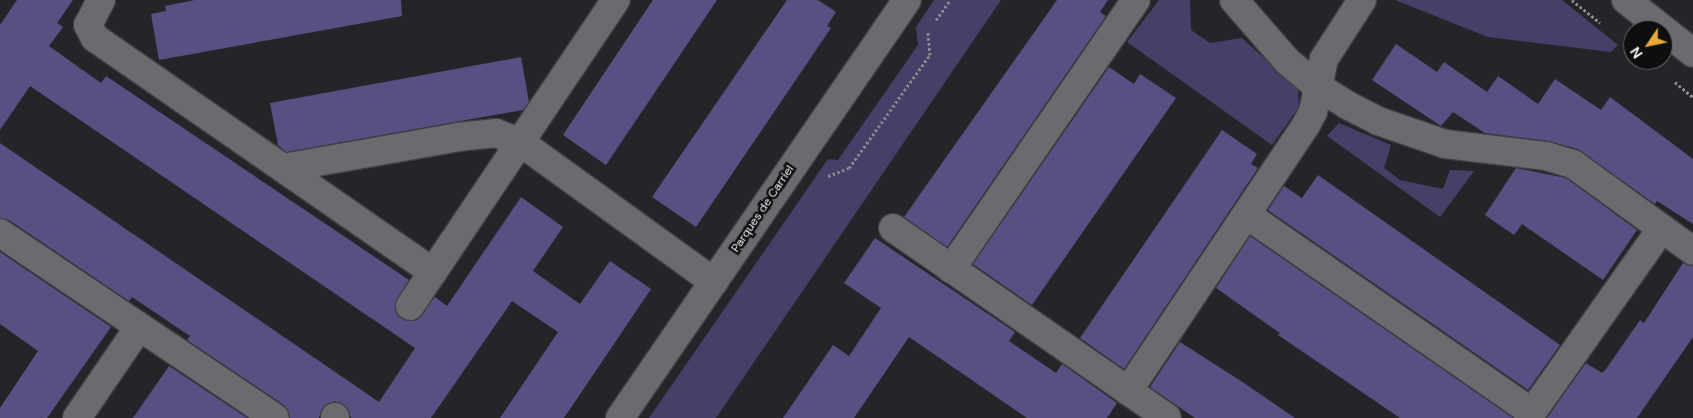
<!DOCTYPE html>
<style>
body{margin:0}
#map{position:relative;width:1693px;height:418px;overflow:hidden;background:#252428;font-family:"DM Sans",sans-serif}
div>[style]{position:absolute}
.green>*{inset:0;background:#444068}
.building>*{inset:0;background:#575183}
.path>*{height:3px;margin-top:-1.5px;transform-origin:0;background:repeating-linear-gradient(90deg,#8b8a8e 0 2.5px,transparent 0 5px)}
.roads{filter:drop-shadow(1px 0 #404043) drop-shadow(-1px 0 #404043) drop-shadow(0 1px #404043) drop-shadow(0 -1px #404043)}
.minor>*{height:28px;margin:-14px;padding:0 14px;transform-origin:14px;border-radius:14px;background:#6b6b6f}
.tertiary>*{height:28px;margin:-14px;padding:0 14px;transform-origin:14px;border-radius:14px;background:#6b6b6f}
span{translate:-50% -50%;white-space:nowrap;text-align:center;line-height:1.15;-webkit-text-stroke:5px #0e0e0f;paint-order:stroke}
.street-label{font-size:12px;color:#f2f2f5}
.north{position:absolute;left:1623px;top:20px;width:50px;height:50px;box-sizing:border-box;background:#0e0e0f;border:1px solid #69696b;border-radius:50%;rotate:236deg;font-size:14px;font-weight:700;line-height:20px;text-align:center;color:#f2f2f5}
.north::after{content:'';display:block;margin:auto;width:18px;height:22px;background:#e9aa38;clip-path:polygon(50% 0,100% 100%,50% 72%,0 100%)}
</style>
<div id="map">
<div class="green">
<div style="clip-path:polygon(934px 0,1001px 0,716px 418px,649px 418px,828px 159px,838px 160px,918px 45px,916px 27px)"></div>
<div style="clip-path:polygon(1159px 0,1190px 0,1191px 30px,1210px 43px,1242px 38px,1298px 89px,1299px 107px,1272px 145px,1127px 42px)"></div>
<div style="clip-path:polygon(1395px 0,1562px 0,1618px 45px,1611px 52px,1488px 37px)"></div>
<div style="clip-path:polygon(1339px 123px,1391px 145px,1384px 168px,1400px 180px,1443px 189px,1450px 170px,1474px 171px,1440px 217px,1327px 136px)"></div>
</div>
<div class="building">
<div style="clip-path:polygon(17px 0,73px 0,57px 23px,63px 27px,49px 46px,101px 83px,106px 76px,409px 280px,395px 304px,402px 319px,417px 320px,435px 297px,447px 306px,521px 197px,563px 227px,533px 271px,580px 304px,610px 261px,651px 289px,564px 418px,500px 418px,558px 332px,512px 301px,431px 418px,351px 418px,348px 409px,335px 401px,322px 409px,319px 418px,290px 418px,284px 405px,187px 340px,190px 336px,132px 297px,129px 301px,9px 220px,0 218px,0 143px,379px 402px,415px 348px,30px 86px,0 130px,0 25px)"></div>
<div style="clip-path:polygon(195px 0,401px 0,402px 16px,159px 60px,151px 14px,166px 11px,165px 6px)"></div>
<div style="clip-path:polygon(653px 0,717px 0,606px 165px,563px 135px)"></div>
<div style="clip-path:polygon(787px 0,818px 0,836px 12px,827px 26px,831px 28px,696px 227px,652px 197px)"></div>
<div style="clip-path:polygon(1057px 0,1108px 0,1100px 12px,1106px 16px,947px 247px,904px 217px)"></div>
<div style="clip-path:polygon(1396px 44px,1437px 72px,1444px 62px,1487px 92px,1498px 76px,1538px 104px,1555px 79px,1601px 110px,1610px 97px,1693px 159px,1693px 224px,1657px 201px,1655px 204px,1578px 149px,1548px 141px,1485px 133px,1453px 112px,1441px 126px,1372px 80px)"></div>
<div style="clip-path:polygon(521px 57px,529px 102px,523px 110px,286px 152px,278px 145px,270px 103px)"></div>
<div style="clip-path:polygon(1109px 67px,1134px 84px,1140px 74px,1176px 98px,1032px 305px,973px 264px)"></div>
<div style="clip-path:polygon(1222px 130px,1257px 154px,1251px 164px,1258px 168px,1124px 369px,1080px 338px)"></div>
<div style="clip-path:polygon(1516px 168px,1566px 178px,1637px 230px,1603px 280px,1522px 224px,1514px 235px,1485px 215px)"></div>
<div style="clip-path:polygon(1318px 175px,1560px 345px,1528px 390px,1268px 210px,1284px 186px,1302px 198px)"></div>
<div style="clip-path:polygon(1250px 236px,1513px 418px,1400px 418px,1278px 335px,1280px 333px,1216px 288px)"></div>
<div style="clip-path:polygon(875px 238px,1015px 332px,1009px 341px,1056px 373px,1062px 364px,1117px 403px,1107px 418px,1027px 418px,909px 337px,854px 418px,783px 418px,833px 345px,849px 356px,881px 308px,844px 283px)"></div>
<div style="clip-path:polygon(0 252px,111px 327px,47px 418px,0 418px,0 408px,38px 351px,0 324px)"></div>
<div style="clip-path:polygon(1683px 263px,1693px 266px,1693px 337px,1637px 418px,1547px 418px,1586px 363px,1602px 373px,1606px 369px,1640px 320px,1644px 323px)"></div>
<div style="clip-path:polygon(1180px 342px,1244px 383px,1295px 418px,1195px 418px,1150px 387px)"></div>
<div style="clip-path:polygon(169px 366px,247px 418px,133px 418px)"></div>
</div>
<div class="path">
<div style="left:1572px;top:0;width:36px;rotate:39deg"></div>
<div style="left:936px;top:20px;width:24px;rotate:-55deg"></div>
<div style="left:1675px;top:82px;width:23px;rotate:40deg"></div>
<div style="left:828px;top:176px;width:22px;rotate:-21deg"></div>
<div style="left:849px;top:168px;width:139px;rotate:-54.4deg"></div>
<div style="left:930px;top:55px;width:24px;rotate:-95deg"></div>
</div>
<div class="roads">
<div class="minor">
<div style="left:101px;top:0;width:28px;rotate:117deg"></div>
<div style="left:88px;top:25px;width:15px;rotate:62deg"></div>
<div style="left:95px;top:38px;width:411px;rotate:34.7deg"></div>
<div style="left:1234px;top:0;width:81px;rotate:49deg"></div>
<div style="left:1287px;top:61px;width:39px;rotate:40deg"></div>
<div style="left:1317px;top:86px;width:36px;rotate:32deg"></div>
<div style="left:1347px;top:105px;width:35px;rotate:27deg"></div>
<div style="left:1378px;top:121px;width:71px;rotate:18.9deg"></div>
<div style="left:1445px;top:144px;width:102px;rotate:6.8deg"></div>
<div style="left:1546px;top:156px;width:28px;rotate:17deg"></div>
<div style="left:1573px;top:164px;width:148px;rotate:35.9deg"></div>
<div style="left:283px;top:168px;width:178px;rotate:-10deg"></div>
<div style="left:458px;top:137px;width:38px;rotate:-6deg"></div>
<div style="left:496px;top:133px;width:26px;rotate:21deg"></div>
<div style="left:520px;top:142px;width:239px;rotate:35.8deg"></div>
<div style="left:1247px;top:215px;width:346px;rotate:34.7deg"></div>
<div style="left:893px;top:228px;width:333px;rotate:34.7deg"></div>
<div style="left:0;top:233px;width:331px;rotate:33.9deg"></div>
<div style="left:951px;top:269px;width:326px;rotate:-55.5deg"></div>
<div style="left:410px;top:306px;width:369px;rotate:-56.1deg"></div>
<div style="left:1128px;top:391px;width:320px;rotate:-56.2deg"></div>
<div style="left:1306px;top:125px;width:15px;rotate:-62deg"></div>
<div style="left:1313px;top:112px;width:54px;rotate:-78.3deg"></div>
<div style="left:1324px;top:59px;width:70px;rotate:-57.2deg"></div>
<div style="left:77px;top:418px;width:110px;rotate:-55.7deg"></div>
<div style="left:335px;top:418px;width:1px;rotate:-90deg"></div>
<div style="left:620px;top:418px;width:507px;rotate:-55.53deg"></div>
<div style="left:1528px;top:418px;width:232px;rotate:-54.8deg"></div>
</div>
<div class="tertiary">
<div style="left:1626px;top:0;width:85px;rotate:38.3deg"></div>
</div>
</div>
<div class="street-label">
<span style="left:763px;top:209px;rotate:-56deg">Parques de Carriel</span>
</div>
<div class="north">N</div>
</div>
